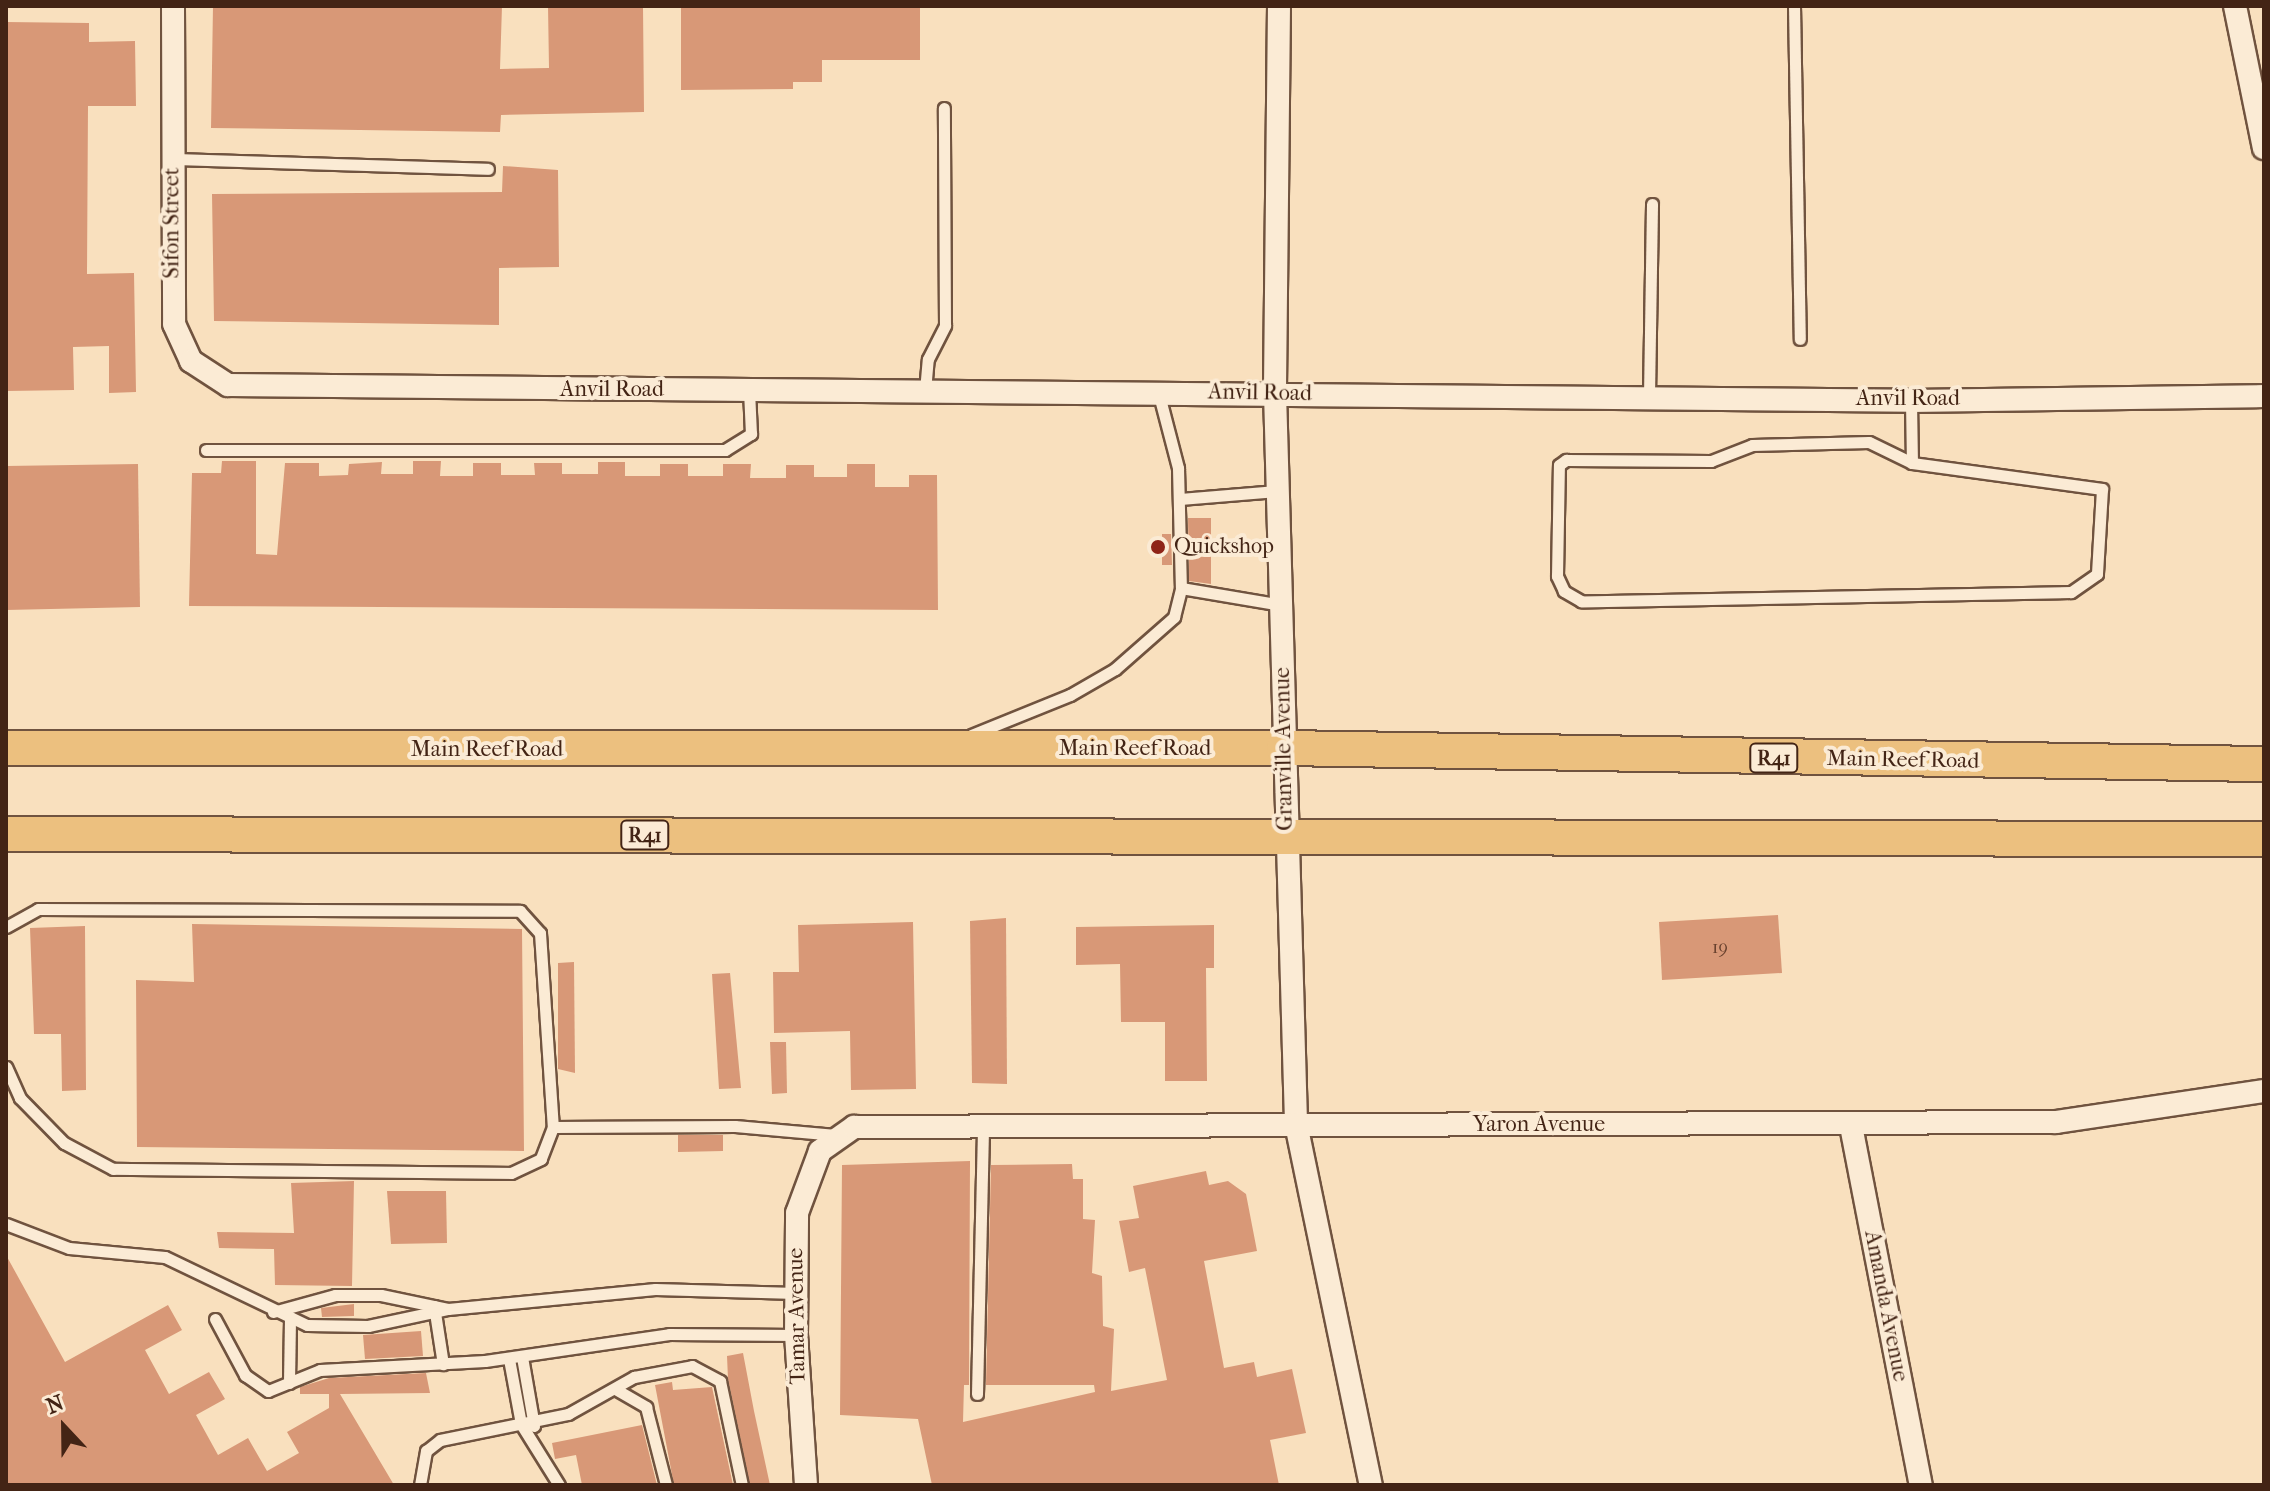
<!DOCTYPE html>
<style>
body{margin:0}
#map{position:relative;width:2270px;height:1491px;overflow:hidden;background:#f9e0be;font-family:"IM FELL French Canon",serif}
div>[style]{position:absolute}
.building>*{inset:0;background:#d89877}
.roads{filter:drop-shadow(2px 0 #70533f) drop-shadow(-2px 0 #70533f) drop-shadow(0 2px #70533f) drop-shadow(0 -2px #70533f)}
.service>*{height:11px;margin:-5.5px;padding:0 5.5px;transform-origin:5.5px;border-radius:5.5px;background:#fbebd5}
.minor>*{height:22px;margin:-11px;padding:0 11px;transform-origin:11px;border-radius:11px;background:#fbebd5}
.primary>*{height:34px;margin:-17px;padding:0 17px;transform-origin:17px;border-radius:17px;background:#ecc07f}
.dots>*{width:22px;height:22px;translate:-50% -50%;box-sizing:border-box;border:4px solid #fbebd5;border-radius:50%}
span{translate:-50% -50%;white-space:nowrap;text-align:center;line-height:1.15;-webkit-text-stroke:8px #fbebd5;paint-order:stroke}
.number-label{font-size:18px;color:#68412e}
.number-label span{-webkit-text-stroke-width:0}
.shield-label span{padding:2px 6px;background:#fbebd5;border:2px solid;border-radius:6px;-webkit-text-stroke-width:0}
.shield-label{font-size:20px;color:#432415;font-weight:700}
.street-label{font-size:22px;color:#432415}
.poi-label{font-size:22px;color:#432415}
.left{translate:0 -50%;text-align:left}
.frame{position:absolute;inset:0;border:8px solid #432415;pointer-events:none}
.north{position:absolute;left:24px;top:1387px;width:80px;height:80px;-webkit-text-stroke:6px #fbebd5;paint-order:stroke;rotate:338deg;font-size:22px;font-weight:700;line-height:32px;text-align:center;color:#432415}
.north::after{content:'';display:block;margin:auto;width:28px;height:36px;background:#432415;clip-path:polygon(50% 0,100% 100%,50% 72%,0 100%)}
</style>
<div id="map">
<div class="building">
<div style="clip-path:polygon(213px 6px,502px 6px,500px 69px,549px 68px,548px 6px,643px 6px,644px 112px,501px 115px,500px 132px,211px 128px)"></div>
<div style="clip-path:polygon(681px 6px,920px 6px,920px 60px,822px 60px,822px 82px,793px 82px,793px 89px,681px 90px)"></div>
<div style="clip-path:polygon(6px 22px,89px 23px,89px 42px,135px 41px,136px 106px,88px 106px,87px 274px,134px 273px,136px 392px,109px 393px,109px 346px,73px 347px,74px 390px,6px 391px)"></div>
<div style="clip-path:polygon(503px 166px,558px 170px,559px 267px,499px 268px,499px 325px,214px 321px,212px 194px,502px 192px)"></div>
<div style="clip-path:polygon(222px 461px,256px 461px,256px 554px,277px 555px,285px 463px,319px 463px,319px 476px,348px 475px,349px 464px,382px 462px,381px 474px,413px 474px,413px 461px,441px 461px,440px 476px,473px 476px,473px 463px,501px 463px,501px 475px,535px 475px,534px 463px,562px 463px,562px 474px,598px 474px,598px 462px,625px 462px,625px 476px,660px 476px,660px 464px,688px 464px,688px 476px,723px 476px,723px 464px,751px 464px,750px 478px,786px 478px,786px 465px,814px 465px,814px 477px,847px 477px,847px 464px,875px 464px,875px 487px,909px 487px,909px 475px,937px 475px,938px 610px,189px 606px,192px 473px,221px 473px)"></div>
<div style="clip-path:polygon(138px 464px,140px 607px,6px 610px,6px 466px)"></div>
<div style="clip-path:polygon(1188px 518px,1211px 518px,1211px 584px,1189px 581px)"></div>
<div style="clip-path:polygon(1162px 534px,1171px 534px,1172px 565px,1162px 565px)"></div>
<div style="clip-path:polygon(1778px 915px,1782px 973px,1662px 980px,1659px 922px)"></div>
<div style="clip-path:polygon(1006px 918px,1007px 1084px,972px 1083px,970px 921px)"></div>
<div style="clip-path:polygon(913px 922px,916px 1089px,851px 1090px,850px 1031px,774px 1033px,773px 972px,799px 972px,798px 925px)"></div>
<div style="clip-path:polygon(192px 924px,522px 929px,524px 1151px,137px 1147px,136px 980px,194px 982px)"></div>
<div style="clip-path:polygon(1214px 925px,1214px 968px,1206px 968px,1207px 1081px,1165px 1081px,1165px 1022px,1121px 1022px,1120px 964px,1076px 965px,1076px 927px)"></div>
<div style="clip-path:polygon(85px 926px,86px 1090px,62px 1091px,61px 1034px,34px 1034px,30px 928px)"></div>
<div style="clip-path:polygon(574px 962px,575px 1073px,558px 1069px,558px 963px)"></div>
<div style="clip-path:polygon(730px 973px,741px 1088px,719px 1089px,712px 974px)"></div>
<div style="clip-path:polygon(770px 1042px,786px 1042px,787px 1093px,772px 1094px)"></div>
<div style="clip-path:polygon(678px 1135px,723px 1135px,723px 1151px,678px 1152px)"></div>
<div style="clip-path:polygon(970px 1161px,969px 1385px,964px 1385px,963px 1422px,1095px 1392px,1094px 1385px,986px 1385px,991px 1165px,1072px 1164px,1073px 1179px,1083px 1179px,1083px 1219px,1095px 1220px,1092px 1273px,1102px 1276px,1103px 1326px,1114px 1329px,1111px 1391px,1167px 1380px,1145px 1268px,1129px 1272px,1119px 1221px,1139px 1218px,1133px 1186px,1206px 1171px,1209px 1185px,1228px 1181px,1246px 1194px,1257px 1251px,1204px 1261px,1224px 1368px,1254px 1362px,1257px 1377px,1292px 1369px,1306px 1433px,1270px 1440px,1279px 1485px,932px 1485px,918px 1419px,840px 1415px,842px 1165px)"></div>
<div style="clip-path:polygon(354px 1181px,352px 1286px,275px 1285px,274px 1249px,219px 1248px,217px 1232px,294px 1233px,291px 1183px)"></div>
<div style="clip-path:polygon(387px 1191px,446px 1191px,447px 1243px,391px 1244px)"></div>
<div style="clip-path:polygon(6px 1255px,65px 1362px,168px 1305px,182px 1330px,145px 1350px,169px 1394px,209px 1372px,225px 1399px,196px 1415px,218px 1455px,248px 1438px,267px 1471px,299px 1453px,287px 1432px,329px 1408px,329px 1394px,300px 1394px,300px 1387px,329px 1378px,426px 1373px,430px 1393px,340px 1394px,394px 1485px,6px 1485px)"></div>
<div style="clip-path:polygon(354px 1304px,354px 1316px,322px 1317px,321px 1308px)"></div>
<div style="clip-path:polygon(421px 1331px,423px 1356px,365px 1359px,363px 1335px)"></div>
<div style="clip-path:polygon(743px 1353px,754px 1411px,770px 1485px,750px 1485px,728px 1379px,727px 1356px)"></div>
<div style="clip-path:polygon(672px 1382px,673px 1390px,712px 1387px,733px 1485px,674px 1485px,655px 1385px)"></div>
<div style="clip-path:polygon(642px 1425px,657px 1485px,582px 1485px,576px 1455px,555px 1459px,552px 1443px)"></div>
</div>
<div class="roads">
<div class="service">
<div style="left:1794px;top:6px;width:333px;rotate:89deg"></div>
<div style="left:173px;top:159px;width:315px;rotate:1.8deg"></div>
<div style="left:925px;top:391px;width:32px;rotate:-85deg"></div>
<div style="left:928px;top:359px;width:38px;rotate:-63deg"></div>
<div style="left:945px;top:325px;width:217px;rotate:-90.3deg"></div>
<div style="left:1158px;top:391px;width:80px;rotate:75.4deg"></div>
<div style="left:1178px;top:468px;width:120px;rotate:88.6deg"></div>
<div style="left:1181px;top:588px;width:102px;rotate:9.6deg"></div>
<div style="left:1649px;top:396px;width:192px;rotate:-89.1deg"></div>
<div style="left:1911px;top:401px;width:62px;rotate:89.1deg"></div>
<div style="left:1869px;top:442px;width:48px;rotate:26deg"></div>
<div style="left:1912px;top:463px;width:192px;rotate:7.8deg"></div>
<div style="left:2102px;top:489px;width:85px;rotate:93.4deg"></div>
<div style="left:2097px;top:574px;width:32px;rotate:145deg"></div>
<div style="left:2071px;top:592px;width:490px;rotate:178.9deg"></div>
<div style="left:1581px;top:601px;width:20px;rotate:-150deg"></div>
<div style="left:1564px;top:591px;width:17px;rotate:-115deg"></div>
<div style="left:1557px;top:576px;width:111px;rotate:-89deg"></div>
<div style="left:1559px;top:465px;width:9px;rotate:-36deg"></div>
<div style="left:1566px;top:460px;width:145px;rotate:0.4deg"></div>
<div style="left:1711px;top:461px;width:44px;rotate:-21.3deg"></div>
<div style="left:1752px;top:445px;width:117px;rotate:-1.5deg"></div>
<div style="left:206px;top:450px;width:519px"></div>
<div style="left:725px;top:450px;width:31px;rotate:-32deg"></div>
<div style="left:751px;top:434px;width:44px;rotate:-92.6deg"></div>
<div style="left:1180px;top:499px;width:97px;rotate:-4.7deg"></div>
<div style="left:971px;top:735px;width:107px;rotate:-22deg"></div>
<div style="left:1070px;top:695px;width:52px;rotate:-30deg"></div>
<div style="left:1115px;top:669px;width:79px;rotate:-41.4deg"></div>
<div style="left:1174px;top:617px;width:30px;rotate:-76deg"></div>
<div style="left:6px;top:927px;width:37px;rotate:-29deg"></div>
<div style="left:38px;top:909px;width:482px;rotate:0.2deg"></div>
<div style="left:520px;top:911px;width:30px;rotate:48deg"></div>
<div style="left:540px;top:933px;width:194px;rotate:86.2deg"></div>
<div style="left:553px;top:1127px;width:34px;rotate:111deg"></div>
<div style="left:541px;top:1159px;width:33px;rotate:155deg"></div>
<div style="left:511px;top:1173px;width:398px;rotate:-179.4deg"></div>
<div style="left:113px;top:1169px;width:55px;rotate:-152deg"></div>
<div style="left:64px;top:1143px;width:63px;rotate:-134.4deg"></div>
<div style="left:20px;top:1098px;width:34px;rotate:-114deg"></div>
<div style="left:553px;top:1127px;width:182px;rotate:-0.3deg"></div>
<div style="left:735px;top:1126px;width:101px;rotate:5.1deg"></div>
<div style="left:6px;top:1224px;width:67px;rotate:20.9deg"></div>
<div style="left:69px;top:1248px;width:96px;rotate:5.4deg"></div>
<div style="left:165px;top:1257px;width:157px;rotate:25.6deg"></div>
<div style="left:307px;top:1325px;width:61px;rotate:0.9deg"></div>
<div style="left:368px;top:1326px;width:82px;rotate:-12deg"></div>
<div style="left:434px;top:1306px;width:59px;rotate:81.2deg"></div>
<div style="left:273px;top:1312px;width:64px;rotate:-15.3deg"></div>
<div style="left:335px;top:1295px;width:46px"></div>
<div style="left:381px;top:1295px;width:68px;rotate:11.8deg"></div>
<div style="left:448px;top:1309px;width:208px;rotate:-5.5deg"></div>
<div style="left:655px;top:1289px;width:141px;rotate:1.6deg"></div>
<div style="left:215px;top:1319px;width:64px;rotate:61.8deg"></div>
<div style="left:245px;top:1375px;width:28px;rotate:35deg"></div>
<div style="left:268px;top:1391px;width:56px;rotate:-22deg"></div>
<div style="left:320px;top:1370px;width:165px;rotate:-3.1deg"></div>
<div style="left:485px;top:1361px;width:186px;rotate:-8.3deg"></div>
<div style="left:669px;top:1334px;width:127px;rotate:0.5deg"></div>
<div style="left:522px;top:1357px;width:70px;rotate:80.1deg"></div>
<div style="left:509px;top:1359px;width:66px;rotate:79.5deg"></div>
<div style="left:521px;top:1424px;width:72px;rotate:58.1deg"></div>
<div style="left:289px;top:1383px;width:66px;rotate:-89.1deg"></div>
<div style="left:617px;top:1390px;width:34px;rotate:30deg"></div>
<div style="left:646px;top:1407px;width:81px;rotate:75.6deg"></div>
<div style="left:977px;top:1394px;width:270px;rotate:-88.7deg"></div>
<div style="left:420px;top:1485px;width:35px;rotate:-80deg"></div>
<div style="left:426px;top:1451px;width:18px;rotate:-38deg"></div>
<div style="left:440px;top:1440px;width:131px;rotate:-11.5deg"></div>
<div style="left:568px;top:1414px;width:76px;rotate:-29.3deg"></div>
<div style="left:634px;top:1377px;width:59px;rotate:-10.7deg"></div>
<div style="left:692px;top:1366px;width:32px;rotate:28deg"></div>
<div style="left:720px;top:1381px;width:106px;rotate:78.1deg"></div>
</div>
<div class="minor">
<div style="left:173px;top:6px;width:318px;rotate:89.8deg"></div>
<div style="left:174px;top:324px;width:41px;rotate:65.3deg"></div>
<div style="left:191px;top:361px;width:44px;rotate:33deg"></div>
<div style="left:228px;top:385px;width:1683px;rotate:0.54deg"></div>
<div style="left:1911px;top:401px;width:353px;rotate:-0.8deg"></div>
<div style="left:1279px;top:6px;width:387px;rotate:90.6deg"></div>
<div style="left:1275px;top:393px;width:731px;rotate:88.35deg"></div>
<div style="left:1296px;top:1124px;width:369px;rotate:78.3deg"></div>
<div style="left:2235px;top:6px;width:145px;rotate:78.5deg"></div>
<div style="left:1851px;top:1126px;width:366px;rotate:79deg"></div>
<div style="left:806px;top:1485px;width:150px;rotate:-93.8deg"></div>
<div style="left:796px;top:1335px;width:122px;rotate:-89.5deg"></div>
<div style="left:797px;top:1213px;width:66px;rotate:-69.6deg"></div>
<div style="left:820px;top:1151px;width:42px;rotate:-35.2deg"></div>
<div style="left:854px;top:1127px;width:1202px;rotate:-0.24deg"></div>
<div style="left:2056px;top:1122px;width:210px;rotate:-8.5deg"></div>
</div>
<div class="primary">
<div style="left:6px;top:748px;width:1278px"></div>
<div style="left:1284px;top:748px;width:980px;rotate:0.94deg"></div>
<div style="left:6px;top:834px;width:2258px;rotate:0.13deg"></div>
</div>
</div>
<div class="dots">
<div style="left:1158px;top:547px;background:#8f2418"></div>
</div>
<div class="number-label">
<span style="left:1720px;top:948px">19</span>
</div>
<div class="shield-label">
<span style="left:1774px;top:758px">R41</span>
<span style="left:645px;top:835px">R41</span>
</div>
<div class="street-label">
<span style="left:172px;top:223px;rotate:-90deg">Sifon Street</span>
<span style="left:612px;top:390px">Anvil Road</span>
<span style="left:1260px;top:393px;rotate:1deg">Anvil Road</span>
<span style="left:1908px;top:399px">Anvil Road</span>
<span style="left:1135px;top:749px">Main Reef Road</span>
<span style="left:1284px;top:749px;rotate:-91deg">Granville Avenue</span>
<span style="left:487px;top:750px">Main Reef Road</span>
<span style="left:1903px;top:760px;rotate:1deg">Main Reef Road</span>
<span style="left:1539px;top:1125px">Yaron Avenue</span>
<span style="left:1886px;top:1306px;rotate:79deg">Amanda Avenue</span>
<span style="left:797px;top:1316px;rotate:-91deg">Tamar Avenue</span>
</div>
<div class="poi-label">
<span class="left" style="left:1174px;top:547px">Quickshop</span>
</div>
<div class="frame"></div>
<div class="north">N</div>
</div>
